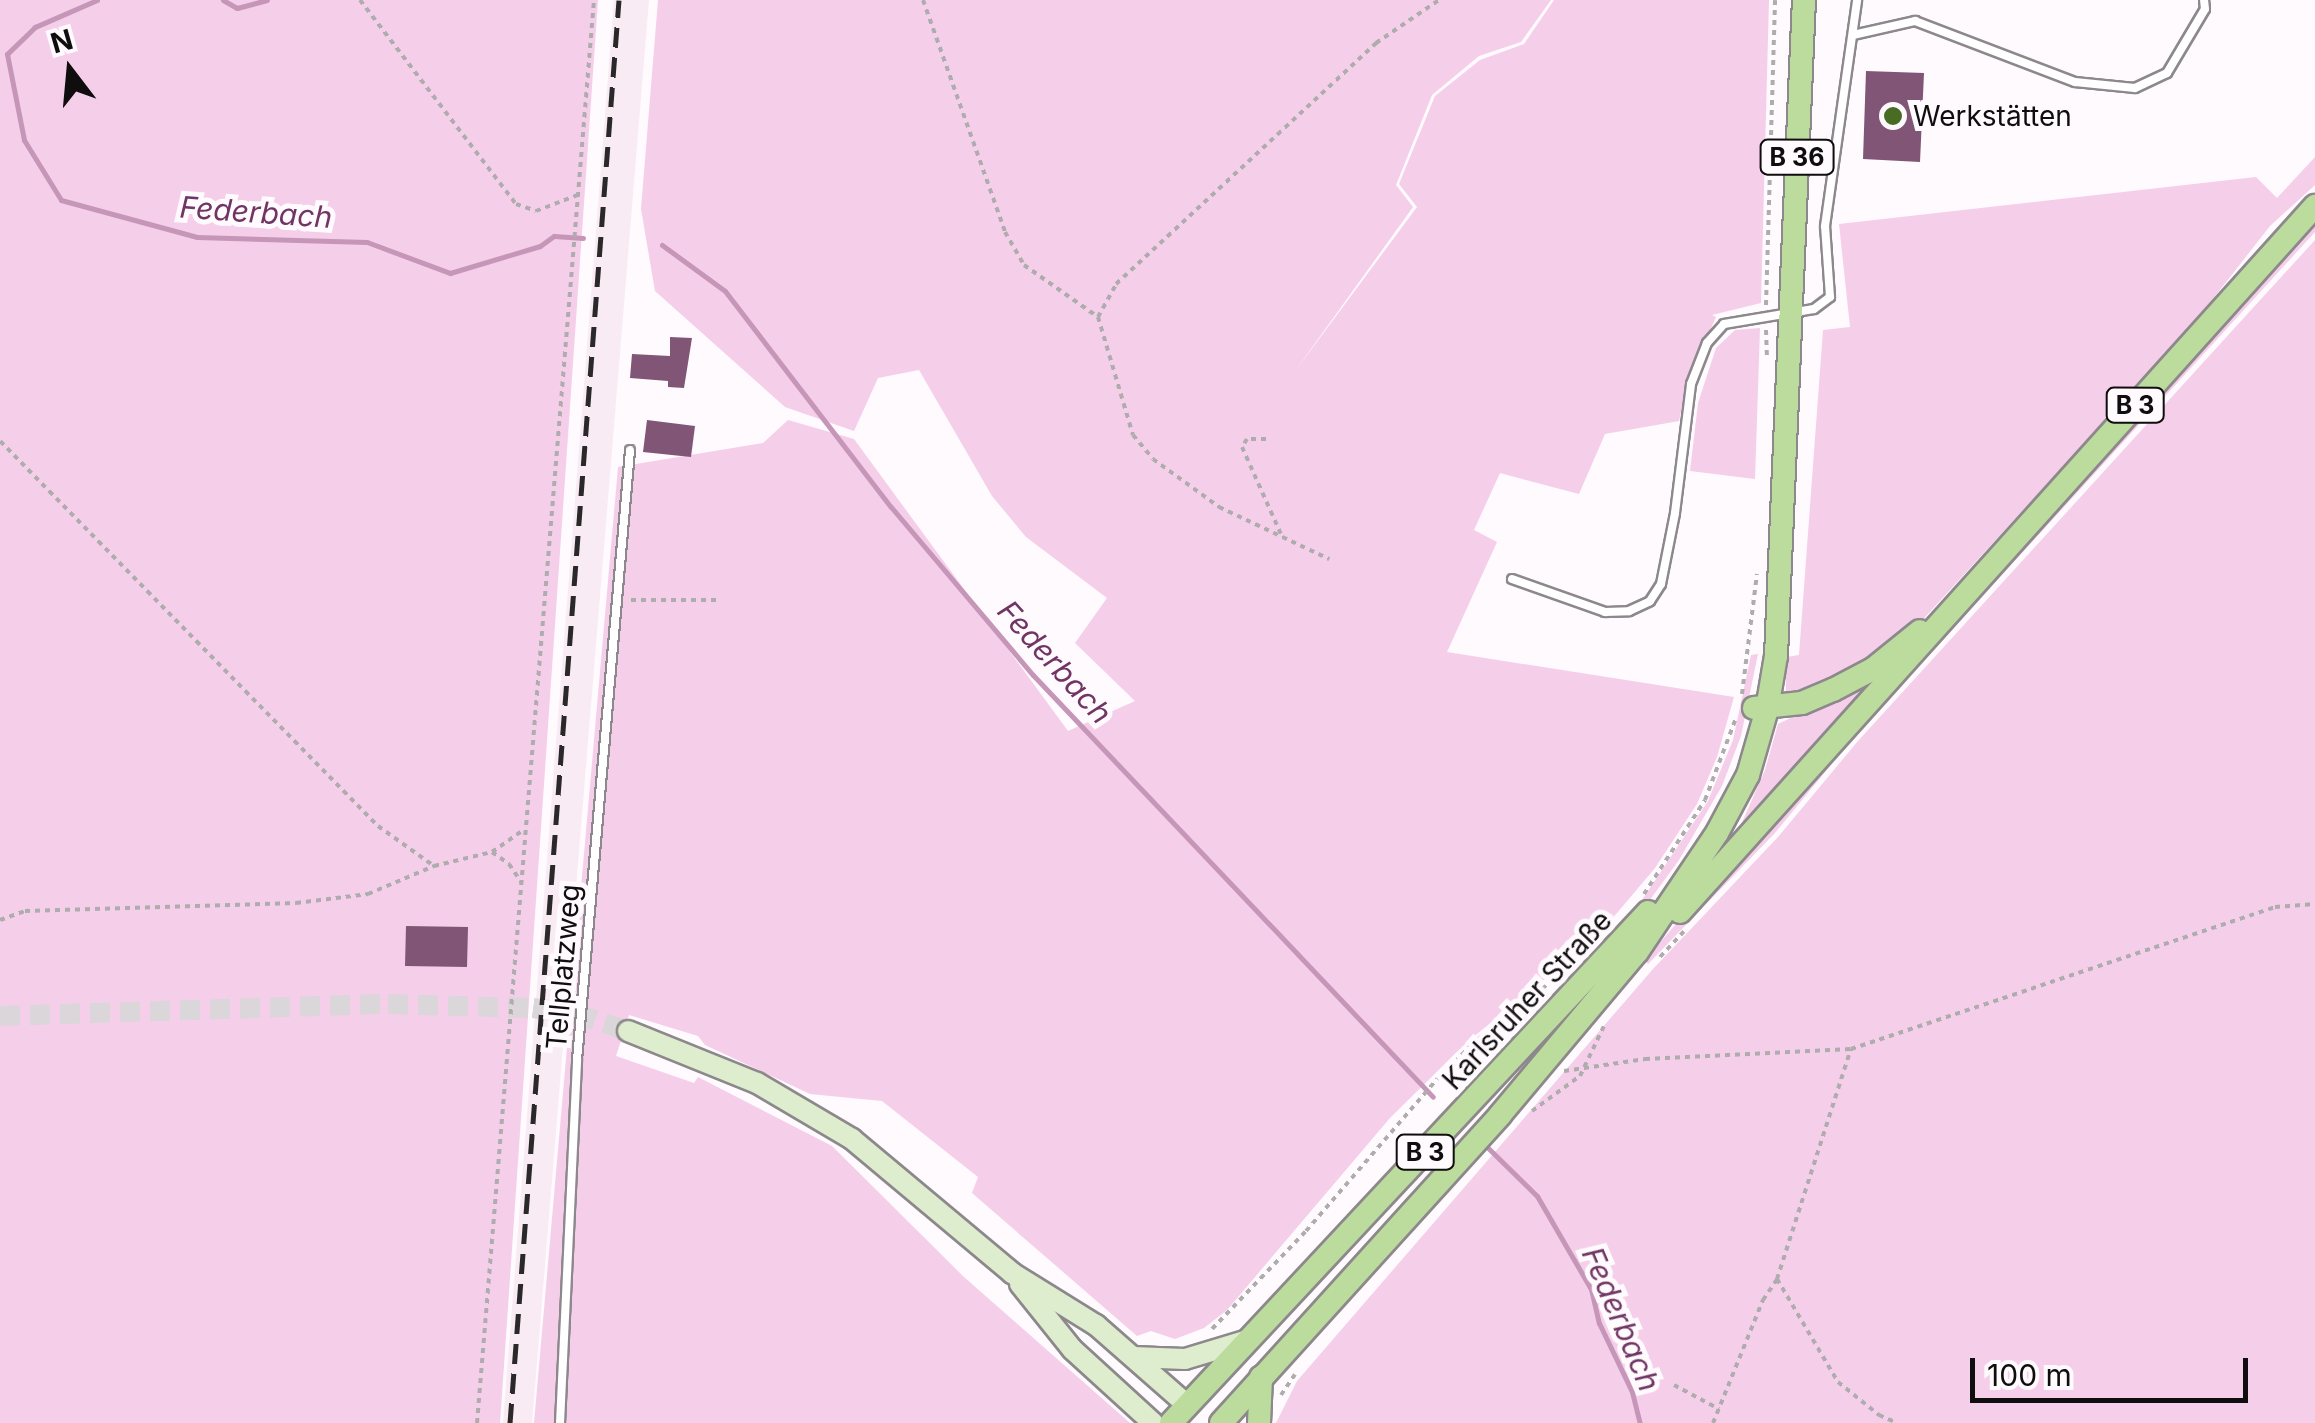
<!DOCTYPE html>
<meta charset="utf-8">
<style>
body{margin:0}
#map{position:relative;width:2315px;height:1423px;overflow:hidden;background:#fefafd;font-family:Inter,sans-serif}
div>[style]{position:absolute}
.built>*{inset:0;background:#f8ebf4}
.green>*{inset:0;background:#f5ceea}
.stream>*{height:5px;margin:-2.5px;padding:0 2.5px;transform-origin:2.5px;border-radius:2.5px;background:#c596b8}
.building>*{inset:0;background:#805575}
.secondary-tunnel>*{height:20px;margin-top:-10px;transform-origin:0;background:repeating-linear-gradient(90deg,#dad6d9 0 20px,transparent 0 30px)}
.path>*{height:4px;margin-top:-2px;transform-origin:0;background:repeating-linear-gradient(90deg,#afacae 0 5px,transparent 0 10px)}
.roads{filter:drop-shadow(2px 0 #8d888b) drop-shadow(-2px 0 #8d888b) drop-shadow(0 2px #8d888b) drop-shadow(0 -2px #8d888b)}
.service>*{height:8px;margin:-4px;padding:0 4px;transform-origin:4px;border-radius:4px;background:#fff}
.secondary>*{height:20px;margin:-10px;padding:0 10px;transform-origin:10px;border-radius:10px;background:#deedce}
.primary>*{height:22px;margin:-11px;padding:0 11px;transform-origin:11px;border-radius:11px;background:#bcdc9e}
.rail>*{height:5px;margin-top:-2.5px;transform-origin:0;background:repeating-linear-gradient(90deg,#2a2829 0 20px,transparent 0 30px)}
.dots>*{width:28px;height:28px;translate:-50% -50%;box-sizing:border-box;border:5px solid #fefafd;border-radius:50%}
span{translate:-50% -50%;white-space:nowrap;text-align:center;line-height:1.15;-webkit-text-stroke:10px #fefafd;paint-order:stroke}
.shield-label span{padding:2px 8px;background:#fefafd;border:2px solid;border-radius:8px;-webkit-text-stroke-width:0}
.shield-label{font-size:25px;color:#0f0d0e;font-weight:700}
.poi-label{font-size:28px;color:#0f0d0e}
.left{translate:0 -50%;text-align:left}
.street-label{font-size:28px;color:#0f0d0e}
.water-label{font-size:30px;color:#703563;font-style:italic}
.north{position:absolute;left:20px;top:20px;width:100px;height:100px;-webkit-text-stroke:8px #fefafd;paint-order:stroke;rotate:344deg;font-size:28px;font-weight:700;line-height:40px;text-align:center;color:#0f0d0e}
.north::after{content:'';display:block;margin:auto;width:35px;height:45px;background:#0f0d0e;clip-path:polygon(50% 0,100% 100%,50% 72%,0 100%)}
.scale{position:absolute;left:1970px;top:1358px;width:278px;height:45px;box-sizing:border-box;border:5px solid #0f0d0e;border-top:0;padding-left:12px;font-size:30px;line-height:35px;white-space:nowrap;color:#0f0d0e;-webkit-text-stroke:8px #fefafd;paint-order:stroke}
</style>
<div id="map">
<div class="built">
<div style="clip-path:polygon(614px 0,649px 0,532px 1423px,503px 1423px)"></div>
</div>
<div class="green">
<div style="clip-path:polygon(0 0,598px 0,500px 1423px,0 1423px)"></div>
<div style="clip-path:polygon(658px 0,1551px 0,1521px 42px,1479px 56px,1432px 95px,1396px 185px,1413px 207px,1293px 374px,1417px 207px,1399px 184px,1435px 96px,1480px 60px,1524px 44px,1554px 0,1769px 0,1761px 303px,1712px 315px,1716px 317px,1687px 382px,1679px 421px,1605px 434px,1579px 494px,1500px 473px,1474px 530px,1497px 542px,1447px 652px,1734px 697px,1717px 757px,1697px 804px,1655px 868px,1617px 913px,1582px 949px,1467px 1042px,1390px 1118px,1227px 1310px,1204px 1328px,1175px 1339px,1151px 1331px,1137px 1336px,972px 1193px,978px 1177px,882px 1101px,810px 1094px,705px 1045px,698px 1036px,629px 1015px,616px 1056px,694px 1083px,698px 1077px,832px 1146px,964px 1277px,1130px 1423px,534px 1423px,618px 467px,763px 443px,788px 420px,854px 439px,1068px 731px,1135px 701px,1075px 643px,1107px 598px,1026px 537px,992px 496px,919px 370px,878px 378px,854px 431px,785px 407px,655px 291px,641px 209px)"></div>
<div style="clip-path:polygon(2315px 157px,2315px 185px,2270px 226px,2194px 323px,1917px 626px,1827px 687px,1786px 693px,1786px 657px,1799px 655px,1823px 330px,1850px 327px,1839px 224px,2256px 177px,2277px 198px)"></div>
<div style="clip-path:polygon(2315px 223px,2315px 232px,1854px 737px,1774px 834px,1648px 964px,1645px 960px,1682px 917px,1738px 867px)"></div>
<div style="clip-path:polygon(2315px 240px,2315px 1423px,1276px 1423px,1297px 1381px,1653px 969px,1778px 837px,1858px 741px)"></div>
<div style="clip-path:polygon(1760px 328px,1755px 479px,1690px 471px,1698px 403px,1716px 348px,1735px 330px)"></div>
<div style="clip-path:polygon(1758px 654px,1741px 736px,1722px 786px,1679px 860px,1636px 919px,1636px 909px,1708px 801px,1733px 740px,1751px 655px)"></div>
<div style="clip-path:polygon(1876px 677px,1733px 843px,1765px 770px,1778px 724px)"></div>
</div>
<div class="stream">
<div style="left:97px;top:0;width:68px;rotate:156.5deg"></div>
<div style="left:35px;top:27px;width:39px;rotate:136deg"></div>
<div style="left:7px;top:54px;width:88px;rotate:78.8deg"></div>
<div style="left:24px;top:140px;width:70px;rotate:58.3deg"></div>
<div style="left:61px;top:200px;width:141px;rotate:15.2deg"></div>
<div style="left:197px;top:237px;width:170px;rotate:1.7deg"></div>
<div style="left:367px;top:242px;width:89px;rotate:20.5deg"></div>
<div style="left:450px;top:273px;width:94px;rotate:-16.7deg"></div>
<div style="left:540px;top:246px;width:17px;rotate:-36deg"></div>
<div style="left:554px;top:236px;width:29px;rotate:4deg"></div>
<div style="left:223px;top:0;width:16px;rotate:30deg"></div>
<div style="left:237px;top:8px;width:31px;rotate:-15deg"></div>
<div style="left:662px;top:245px;width:78px;rotate:36.1deg"></div>
<div style="left:725px;top:291px;width:272px;rotate:52.5deg"></div>
<div style="left:891px;top:507px;width:220px;rotate:49.8deg"></div>
<div style="left:1033px;top:675px;width:581px;rotate:46.53deg"></div>
<div style="left:1483px;top:1143px;width:76px;rotate:44.5deg"></div>
<div style="left:1537px;top:1196px;width:108px;rotate:59.9deg"></div>
<div style="left:1591px;top:1289px;width:35px;rotate:77deg"></div>
<div style="left:1599px;top:1323px;width:76px;rotate:64.4deg"></div>
<div style="left:1632px;top:1392px;width:32px;rotate:76deg"></div>
</div>
<div class="building">
<div style="clip-path:polygon(1866px 71px,1924px 73px,1920px 162px,1863px 159px)"></div>
<div style="clip-path:polygon(670px 337px,692px 338px,684px 388px,668px 387px,668px 381px,630px 378px,632px 354px,670px 356px)"></div>
<div style="clip-path:polygon(647px 420px,695px 426px,691px 457px,643px 452px)"></div>
<div style="clip-path:polygon(406px 926px,468px 927px,467px 967px,405px 966px)"></div>
</div>
<div class="secondary-tunnel">
<div style="left:0;top:1016px;width:388px;rotate:-1.8deg"></div>
<div style="left:388px;top:1004px;width:145px;rotate:1.6deg"></div>
<div style="left:533px;top:1008px;width:43px;rotate:7.9deg"></div>
<div style="left:576px;top:1014px;width:55px;rotate:18.1deg"></div>
</div>
<div class="path">
<div style="left:360px;top:0;width:257px;rotate:52.6deg"></div>
<div style="left:516px;top:204px;width:21px;rotate:19deg"></div>
<div style="left:536px;top:211px;width:45px;rotate:-20.9deg"></div>
<div style="left:923px;top:0;width:246px;rotate:70.5deg"></div>
<div style="left:1005px;top:232px;width:38px;rotate:60deg"></div>
<div style="left:1024px;top:265px;width:90px;rotate:35.1deg"></div>
<div style="left:1098px;top:317px;width:38px;rotate:-61deg"></div>
<div style="left:1116px;top:284px;width:355px;rotate:-42.8deg"></div>
<div style="left:1376px;top:43px;width:76px;rotate:-34.3deg"></div>
<div style="left:1766px;top:305px;width:305px;rotate:-88.3deg"></div>
<div style="left:1098px;top:317px;width:123px;rotate:73.5deg"></div>
<div style="left:1133px;top:435px;width:31px;rotate:50deg"></div>
<div style="left:1153px;top:459px;width:82px;rotate:36deg"></div>
<div style="left:1219px;top:507px;width:122px;rotate:25.3deg"></div>
<div style="left:1766px;top:330px;width:25px;rotate:88deg"></div>
<div style="left:1266px;top:439px;width:19px;rotate:180deg"></div>
<div style="left:1247px;top:439px;width:9px;rotate:122deg"></div>
<div style="left:1242px;top:447px;width:95px;rotate:65.9deg"></div>
<div style="left:0;top:441px;width:540px;rotate:45.53deg"></div>
<div style="left:378px;top:826px;width:69px;rotate:35.5deg"></div>
<div style="left:434px;top:866px;width:60px;rotate:-13.6deg"></div>
<div style="left:492px;top:852px;width:21px;rotate:35deg"></div>
<div style="left:509px;top:864px;width:22px;rotate:56deg"></div>
<div style="left:631px;top:600px;width:90px"></div>
<div style="left:1742px;top:694px;width:121px;rotate:-82.9deg"></div>
<div style="left:492px;top:852px;width:35px;rotate:-35deg"></div>
<div style="left:1644px;top:894px;width:112px;rotate:-57deg"></div>
<div style="left:1705px;top:800px;width:88px;rotate:-69.3deg"></div>
<div style="left:0;top:920px;width:27px;rotate:-20deg"></div>
<div style="left:25px;top:911px;width:271px;rotate:-1.7deg"></div>
<div style="left:296px;top:903px;width:73px;rotate:-7.1deg"></div>
<div style="left:368px;top:894px;width:72px;rotate:-23deg"></div>
<div style="left:1660px;top:957px;width:35px;rotate:-47deg"></div>
<div style="left:1564px;top:1071px;width:82px;rotate:-8.4deg"></div>
<div style="left:1645px;top:1059px;width:206px;rotate:-2.8deg"></div>
<div style="left:1851px;top:1049px;width:447px;rotate:-18.5deg"></div>
<div style="left:2275px;top:907px;width:40px;rotate:-4.3deg"></div>
<div style="left:1532px;top:1111px;width:59px;rotate:-36.1deg"></div>
<div style="left:1580px;top:1076px;width:55px;rotate:-64.4deg"></div>
<div style="left:1777px;top:1279px;width:120px;rotate:59.4deg"></div>
<div style="left:1838px;top:1382px;width:53px;rotate:38.8deg"></div>
<div style="left:1879px;top:1415px;width:20px;rotate:24deg"></div>
<div style="left:1212px;top:1329px;width:136px;rotate:-46.2deg"></div>
<div style="left:1306px;top:1231px;width:205px;rotate:-49.2deg"></div>
<div style="left:1440px;top:1076px;width:54px;rotate:-44.3deg"></div>
<div style="left:1479px;top:1038px;width:100px;rotate:-38.1deg"></div>
<div style="left:1674px;top:1385px;width:51px;rotate:28.1deg"></div>
<div style="left:1281px;top:1395px;width:25px;rotate:-56deg"></div>
<div style="left:477px;top:1423px;width:1428px;rotate:-85.3deg"></div>
<div style="left:1713px;top:1423px;width:133px;rotate:-67.9deg"></div>
<div style="left:1763px;top:1300px;width:25px;rotate:-56deg"></div>
<div style="left:1777px;top:1279px;width:242px;rotate:-72.2deg"></div>
</div>
<div class="roads">
<div class="service">
<div style="left:1853px;top:35px;width:64px;rotate:-12.7deg"></div>
<div style="left:1915px;top:21px;width:171px;rotate:20.9deg"></div>
<div style="left:2075px;top:82px;width:60px;rotate:5.7deg"></div>
<div style="left:2135px;top:88px;width:35px;rotate:-25deg"></div>
<div style="left:2167px;top:73px;width:74px;rotate:-59.3deg"></div>
<div style="left:2205px;top:9px;width:9px;rotate:-96deg"></div>
<div style="left:1512px;top:579px;width:99px;rotate:19.5deg"></div>
<div style="left:1605px;top:612px;width:24px;rotate:-2deg"></div>
<div style="left:1629px;top:611px;width:23px;rotate:-25deg"></div>
<div style="left:1650px;top:601px;width:20px;rotate:-57deg"></div>
<div style="left:1661px;top:584px;width:72px;rotate:-78.8deg"></div>
<div style="left:1675px;top:513px;width:130px;rotate:-82.9deg"></div>
<div style="left:1691px;top:384px;width:44px;rotate:-68.7deg"></div>
<div style="left:1707px;top:343px;width:25px;rotate:-48deg"></div>
<div style="left:1724px;top:324px;width:91px;rotate:-9.5deg"></div>
<div style="left:1814px;top:309px;width:20px;rotate:-37deg"></div>
<div style="left:1830px;top:297px;width:71px;rotate:-94deg"></div>
<div style="left:1825px;top:226px;width:228px;rotate:-81.9deg"></div>
<div style="left:560px;top:1423px;width:363px;rotate:-87.3deg"></div>
<div style="left:577px;top:1060px;width:612px;rotate:-85.03deg"></div>
</div>
<div class="secondary">
<div style="left:628px;top:1031px;width:139px;rotate:22deg"></div>
<div style="left:757px;top:1083px;width:110px;rotate:30.5deg"></div>
<div style="left:852px;top:1139px;width:209px;rotate:39.9deg"></div>
<div style="left:1012px;top:1273px;width:99px;rotate:31.8deg"></div>
<div style="left:1096px;top:1325px;width:121px;rotate:41.3deg"></div>
<div style="left:1020px;top:1284px;width:83px;rotate:51.3deg"></div>
<div style="left:1072px;top:1349px;width:110px;rotate:42.4deg"></div>
<div style="left:1133px;top:1357px;width:52px;rotate:2.2deg"></div>
<div style="left:1185px;top:1359px;width:63px;rotate:-16.7deg"></div>
</div>
<div class="primary">
<div style="left:1754px;top:708px;width:48px;rotate:-5.9deg"></div>
<div style="left:1802px;top:703px;width:34px;rotate:-23deg"></div>
<div style="left:1833px;top:690px;width:45px;rotate:-27.7deg"></div>
<div style="left:1873px;top:669px;width:60px;rotate:-39deg"></div>
<div style="left:1680px;top:912px;width:950px;rotate:-48.03deg"></div>
<div style="left:1171px;top:1423px;width:699px;rotate:-46.97deg"></div>
<div style="left:1221px;top:1423px;width:416px;rotate:-47.8deg"></div>
<div style="left:1500px;top:1115px;width:213px;rotate:-50deg"></div>
<div style="left:1637px;top:952px;width:143px;rotate:-56.1deg"></div>
<div style="left:1717px;top:833px;width:66px;rotate:-61.9deg"></div>
<div style="left:1748px;top:775px;width:69px;rotate:-73.9deg"></div>
<div style="left:1767px;top:709px;width:54px;rotate:-80.4deg"></div>
<div style="left:1776px;top:656px;width:657px;rotate:-87.56deg"></div>
<div style="left:1259px;top:1423px;width:46px;rotate:-87.5deg"></div>
</div>
</div>
<div class="rail">
<div style="left:510px;top:1423px;width:1427px;rotate:-85.62deg"></div>
</div>
<div class="dots">
<div style="left:1893px;top:116px;background:#496c24"></div>
</div>
<div class="shield-label">
<span style="left:1797px;top:157px">B 36</span>
<span style="left:2135px;top:405px">B 3</span>
<span style="left:1425px;top:1152px">B 3</span>
</div>
<div class="poi-label">
<span class="left" style="left:1913px;top:116px">Werkstätten</span>
</div>
<div class="street-label">
<span style="left:563px;top:967px;rotate:-85deg">Tellplatzweg</span>
<span style="left:1527px;top:1000px;rotate:-47deg">Karlsruher Straße</span>
</div>
<div class="water-label">
<span style="left:256px;top:212px;rotate:4deg">Federbach</span>
<span style="left:1055px;top:662px;rotate:48deg">Federbach</span>
<span style="left:1621px;top:1319px;rotate:67deg">Federbach</span>
</div>
<div class="north">N</div>
<div class="scale">100 m</div>
</div>
